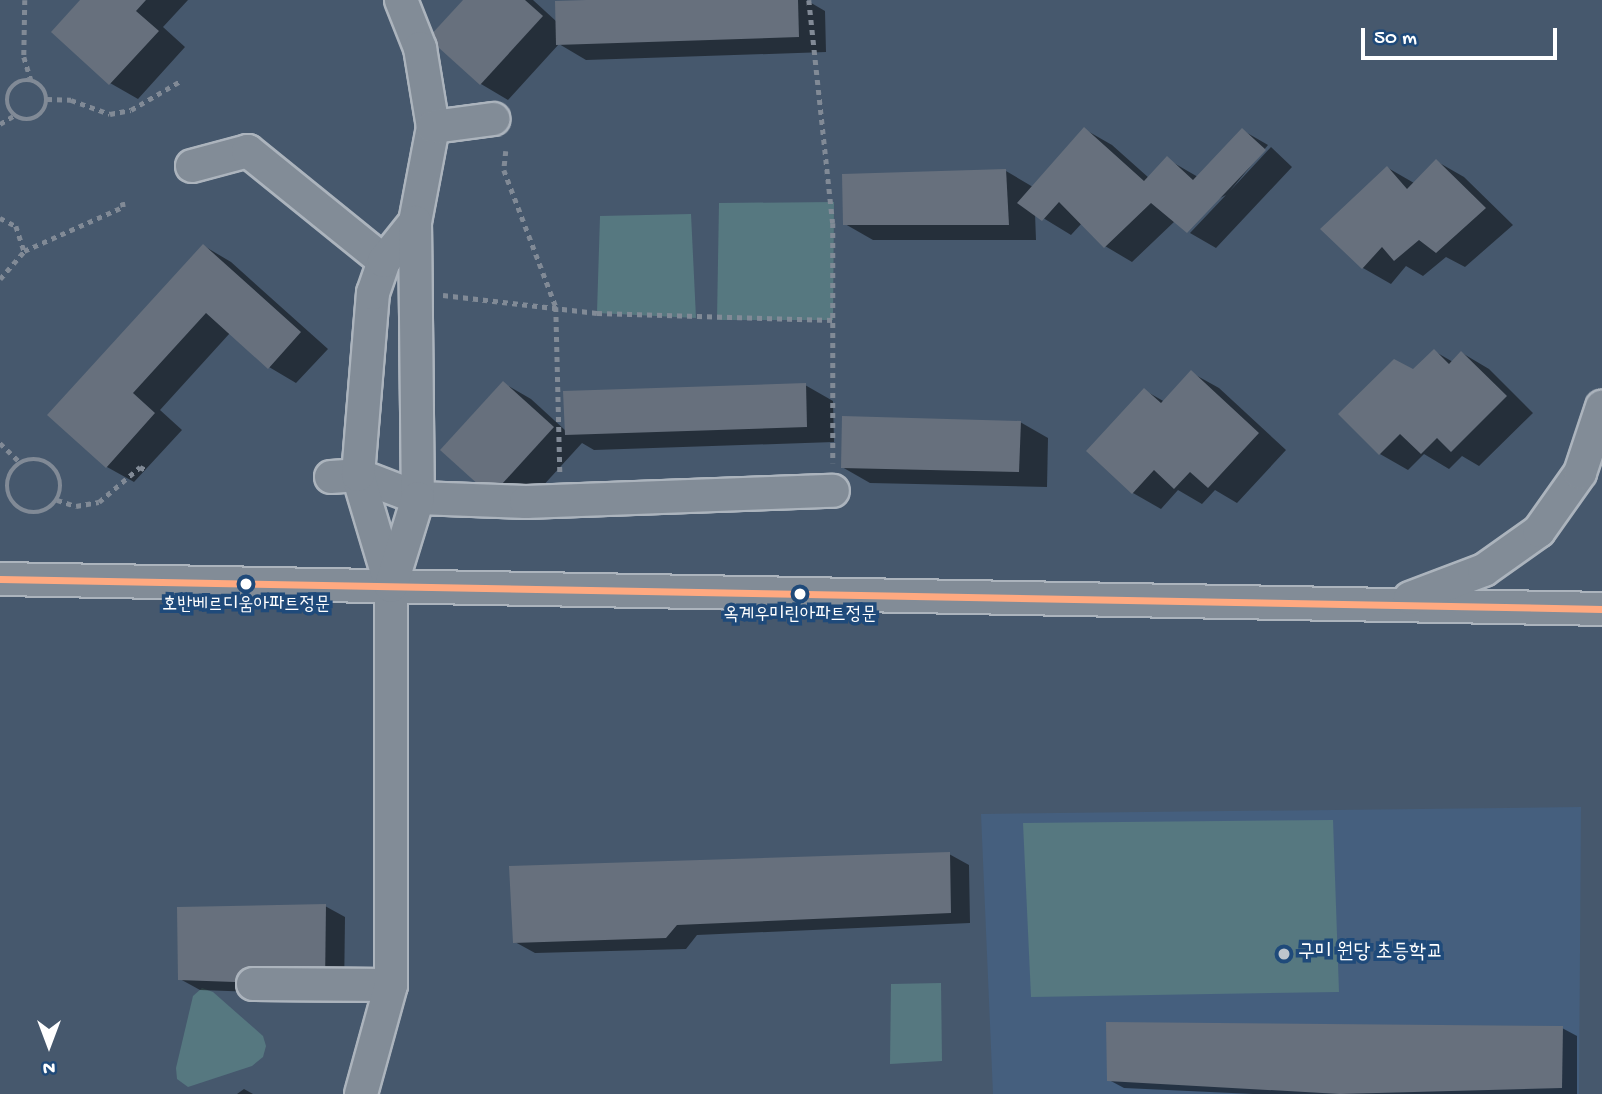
<!DOCTYPE html>
<meta charset="utf-8">
<style>
body{margin:0}
#map{position:relative;width:1602px;height:1094px;overflow:hidden;background:#46586d;font-family:"Gochi Hand","Poor Story",sans-serif}
div>[style]{position:absolute}
.built>*{inset:0;background:#455f7e}
.green>*{inset:0;background:#567880}
.shadow>*{inset:0;background:#0007}
.building>*{inset:0;background:#67707d}
.path>*{height:4.5px;margin-top:-2.25px;transform-origin:0;background:repeating-linear-gradient(90deg,#818a96 0 5px,transparent 0 10px)}
.path>.ring{margin:-2.25px;padding:0;box-sizing:content-box;background:none;border:4.5px solid #818a96;border-radius:50%}
.roads{filter:drop-shadow(2px 0 #acb4bd) drop-shadow(-2px 0 #acb4bd) drop-shadow(0 2px #acb4bd) drop-shadow(0 -2px #acb4bd)}
.minor>*{height:32px;margin:-16px;padding:0 16px;transform-origin:16px;border-radius:16px;background:#828c97}
.bus-1>*{height:7px;margin:-3.5px;padding:0 3.5px;transform-origin:3.5px;border-radius:3.5px;background:#ffa980}
.dots>*{width:19px;height:19px;translate:-50% -50%;box-sizing:border-box;border:4px solid #1f4a7a;border-radius:50%}
span{translate:-50% -50%;white-space:nowrap;text-align:center;line-height:1.15;-webkit-text-stroke:7px #1f4a7a;paint-order:stroke}
.bus-label{font-size:19px;color:#fff}
.poi-label{font-size:21px;color:#fff}
.left{translate:0 -50%;text-align:left}
.north{position:absolute;left:14px;top:1010px;width:70px;height:70px;-webkit-text-stroke:5px #1f4a7a;paint-order:stroke;rotate:180deg;font-size:19px;font-weight:700;line-height:28px;text-align:center;color:#fff}
.north::after{content:'';display:block;margin:auto;width:24px;height:32px;background:#fff;clip-path:polygon(50% 0,100% 100%,50% 72%,0 100%)}
.scale{position:absolute;left:1361px;top:28px;width:196px;height:32px;box-sizing:border-box;border:4px solid #fff;border-top:0;padding-left:9px;font-size:21px;line-height:24px;white-space:nowrap;color:#fff;-webkit-text-stroke:5px #1f4a7a;paint-order:stroke}
</style>
<div id="map">
<div class="built">
<div style="clip-path:polygon(1581px 807px,1579px 1094px,993px 1094px,981px 814px)"></div>
</div>
<div class="green">
<div style="clip-path:polygon(834px 202px,833px 320px,717px 320px,719px 203px)"></div>
<div style="clip-path:polygon(691px 214px,696px 318px,597px 313px,600px 216px)"></div>
<div style="clip-path:polygon(1333px 820px,1339px 992px,1031px 997px,1023px 823px)"></div>
<div style="clip-path:polygon(941px 983px,942px 1061px,890px 1064px,891px 984px)"></div>
<div style="clip-path:polygon(202px 988px,213px 992px,263px 1036px,266px 1046px,263px 1057px,252px 1066px,188px 1087px,177px 1079px,176px 1068px,193px 996px)"></div>
</div>
<div class="shadow">
<div style="clip-path:polygon(82px 0,188px 0,163px 27px,185px 47px,138px 99px,110px 83px)"></div>
<div style="clip-path:polygon(465px 0,533px 0,557px 22px,637px 0,806px 0,825px 11px,826px 52px,586px 60px,559px 44px,508px 100px,481px 84px)"></div>
<div style="clip-path:polygon(1084px 129px,1112px 145px,1149px 178px,1167px 159px,1198px 177px,1242px 130px,1268px 145px,1230px 191px,1271px 147px,1292px 167px,1216px 248px,1190px 233px,1226px 195px,1175px 221px,1132px 262px,1105px 246px,1082px 223px,1071px 235px,1035px 213px,1036px 240px,873px 240px,845px 224px,1006px 171px,1033px 187px)"></div>
<div style="clip-path:polygon(1436px 161px,1464px 177px,1513px 225px,1465px 267px,1446px 257px,1423px 276px,1406px 266px,1391px 284px,1363px 268px,1323px 229px,1388px 168px,1414px 183px)"></div>
<div style="clip-path:polygon(204px 246px,231px 262px,328px 349px,296px 383px,269px 367px,230px 333px,160px 410px,182px 430px,134px 482px,107px 467px,50px 415px)"></div>
<div style="clip-path:polygon(1434px 351px,1453px 362px,1462px 353px,1489px 369px,1533px 413px,1479px 466px,1462px 456px,1449px 469px,1424px 454px,1408px 470px,1380px 454px,1413px 372px)"></div>
<div style="clip-path:polygon(1192px 373px,1219px 388px,1286px 450px,1237px 503px,1215px 490px,1202px 504px,1178px 490px,1161px 509px,1133px 493px,1144px 390px,1165px 402px)"></div>
<div style="clip-path:polygon(503px 383px,531px 399px,566px 431px,805px 385px,833px 401px,834px 442px,594px 450px,582px 443px,520px 511px,492px 495px)"></div>
<div style="clip-path:polygon(1020px 422px,1048px 438px,1047px 487px,870px 483px,842px 467px)"></div>
<div style="clip-path:polygon(949px 854px,969px 865px,970px 923px,697px 935px,686px 949px,535px 953px,515px 942px)"></div>
<div style="clip-path:polygon(325px 906px,345px 917px,344px 995px,200px 990px,180px 979px)"></div>
<div style="clip-path:polygon(1562px 1028px,1577px 1036px,1577px 1094px,1253px 1094px,1124px 1088px,1109px 1080px)"></div>
<div style="clip-path:polygon(244px 1089px,253px 1094px,237px 1094px)"></div>
</div>
<div class="building">
<div style="clip-path:polygon(80px 0,146px 0,136px 11px,159px 31px,109px 85px,51px 32px)"></div>
<div style="clip-path:polygon(463px 0,525px 0,543px 16px,480px 85px,428px 38px)"></div>
<div style="clip-path:polygon(586px 0,798px 0,799px 37px,556px 45px,555px 1px)"></div>
<div style="clip-path:polygon(1084px 127px,1144px 181px,1167px 156px,1193px 180px,1242px 128px,1266px 150px,1187px 233px,1151px 203px,1104px 248px,1059px 202px,1042px 221px,1017px 203px)"></div>
<div style="clip-path:polygon(1436px 159px,1486px 208px,1436px 253px,1419px 240px,1394px 261px,1382px 247px,1362px 269px,1320px 229px,1387px 166px,1407px 189px)"></div>
<div style="clip-path:polygon(1006px 169px,1009px 225px,843px 225px,842px 174px)"></div>
<div style="clip-path:polygon(203px 244px,301px 332px,268px 369px,206px 313px,133px 393px,155px 413px,106px 468px,47px 415px)"></div>
<div style="clip-path:polygon(1434px 349px,1449px 364px,1461px 351px,1507px 396px,1451px 452px,1437px 438px,1421px 454px,1400px 434px,1379px 455px,1338px 414px,1394px 359px,1413px 369px)"></div>
<div style="clip-path:polygon(1191px 370px,1259px 433px,1208px 488px,1190px 472px,1174px 489px,1154px 470px,1132px 494px,1086px 451px,1144px 388px,1161px 403px)"></div>
<div style="clip-path:polygon(503px 381px,554px 427px,491px 496px,440px 450px)"></div>
<div style="clip-path:polygon(806px 383px,807px 427px,565px 435px,563px 391px)"></div>
<div style="clip-path:polygon(842px 416px,1021px 421px,1019px 472px,841px 468px)"></div>
<div style="clip-path:polygon(950px 852px,951px 913px,677px 925px,666px 938px,513px 943px,509px 866px)"></div>
<div style="clip-path:polygon(326px 904px,325px 985px,178px 980px,177px 907px)"></div>
<div style="clip-path:polygon(1106px 1022px,1563px 1026px,1562px 1088px,1340px 1094px,1107px 1081px)"></div>
</div>
<div class="path">
<div style="left:25px;top:0;width:57px;rotate:91deg"></div>
<div style="left:24px;top:57px;width:24px;rotate:73deg"></div>
<div style="left:809px;top:0;width:224px;rotate:83.9deg"></div>
<div style="left:833px;top:223px;width:240px;rotate:90deg"></div>
<div class="ring" style="left:7px;top:80px;width:35.5px;height:35.5px"></div>
<div style="left:47px;top:99px;width:24px;rotate:2deg"></div>
<div style="left:71px;top:100px;width:41px;rotate:19.7deg"></div>
<div style="left:110px;top:114px;width:21px;rotate:-11deg"></div>
<div style="left:131px;top:110px;width:56px;rotate:-30.3deg"></div>
<div style="left:0;top:124px;width:17px;rotate:-31deg"></div>
<div style="left:506px;top:151px;width:19px;rotate:96deg"></div>
<div style="left:504px;top:170px;width:147px;rotate:69.2deg"></div>
<div style="left:556px;top:307px;width:167px;rotate:88.6deg"></div>
<div style="left:0;top:218px;width:18px;rotate:27deg"></div>
<div style="left:16px;top:226px;width:26px;rotate:72deg"></div>
<div style="left:0;top:279px;width:37px;rotate:-49deg"></div>
<div style="left:24px;top:251px;width:108px;rotate:-24deg"></div>
<div style="left:123px;top:207px;width:5px;rotate:-101deg"></div>
<div style="left:443px;top:295px;width:155px;rotate:6.7deg"></div>
<div style="left:597px;top:313px;width:236px;rotate:1.7deg"></div>
<div style="left:0;top:443px;width:29px;rotate:44deg"></div>
<div class="ring" style="left:7px;top:459px;width:49.5px;height:49.5px"></div>
<div style="left:57px;top:500px;width:20px;rotate:18deg"></div>
<div style="left:76px;top:506px;width:23px;rotate:-10deg"></div>
<div style="left:99px;top:502px;width:54px;rotate:-40.5deg"></div>
<div style="left:140px;top:467px;width:9px;rotate:27deg"></div>
</div>
<div class="roads">
<div class="minor">
<div style="left:401px;top:0;width:52px;rotate:68.4deg"></div>
<div style="left:420px;top:48px;width:80px;rotate:80.7deg"></div>
<div style="left:433px;top:127px;width:97px;rotate:100.7deg"></div>
<div style="left:433px;top:127px;width:61px;rotate:-7.6deg"></div>
<div style="left:192px;top:166px;width:58px;rotate:-15deg"></div>
<div style="left:248px;top:151px;width:175px;rotate:39deg"></div>
<div style="left:331px;top:477px;width:27px;rotate:-4deg"></div>
<div style="left:358px;top:475px;width:64px;rotate:21deg"></div>
<div style="left:418px;top:498px;width:108px;rotate:2.1deg"></div>
<div style="left:526px;top:502px;width:307px;rotate:-2.1deg"></div>
<div style="left:0;top:579px;width:1602px;rotate:1.07deg"></div>
<div style="left:1410px;top:598px;width:79px;rotate:-20.7deg"></div>
<div style="left:1484px;top:570px;width:67px;rotate:-35.3deg"></div>
<div style="left:1539px;top:531px;width:71px;rotate:-54.7deg"></div>
<div style="left:1580px;top:473px;width:70px;rotate:-71.6deg"></div>
<div style="left:253px;top:984px;width:138px;rotate:0.4deg"></div>
<div style="left:361px;top:1094px;width:113px;rotate:-74.6deg"></div>
<div style="left:391px;top:985px;width:399px;rotate:-90deg"></div>
<div style="left:391px;top:586px;width:116px;rotate:-106.6deg"></div>
<div style="left:358px;top:475px;width:183px;rotate:-85.3deg"></div>
<div style="left:373px;top:293px;width:34px;rotate:-71deg"></div>
<div style="left:384px;top:261px;width:50px;rotate:-51.5deg"></div>
<div style="left:415px;top:222px;width:276px;rotate:89.4deg"></div>
<div style="left:418px;top:498px;width:92px;rotate:107.1deg"></div>
</div>
</div>
<div class="bus-1">
<div style="left:0;top:579px;width:1602px;rotate:1.07deg"></div>
</div>
<div class="dots">
<div style="left:246px;top:584px;background:#fff"></div>
<div style="left:800px;top:594px;background:#fff"></div>
<div style="left:1284px;top:954px;background:#bec5cc"></div>
</div>
<div class="bus-label">
<span style="left:246px;top:606px">호반베르디움아파트정문</span>
<span style="left:800px;top:616px">옥계우미린아파트정문</span>
</div>
<div class="poi-label">
<span class="left" style="left:1298px;top:954px">구미 원당 초등학교</span>
</div>
<div class="north">N</div>
<div class="scale">50 m</div>
</div>
